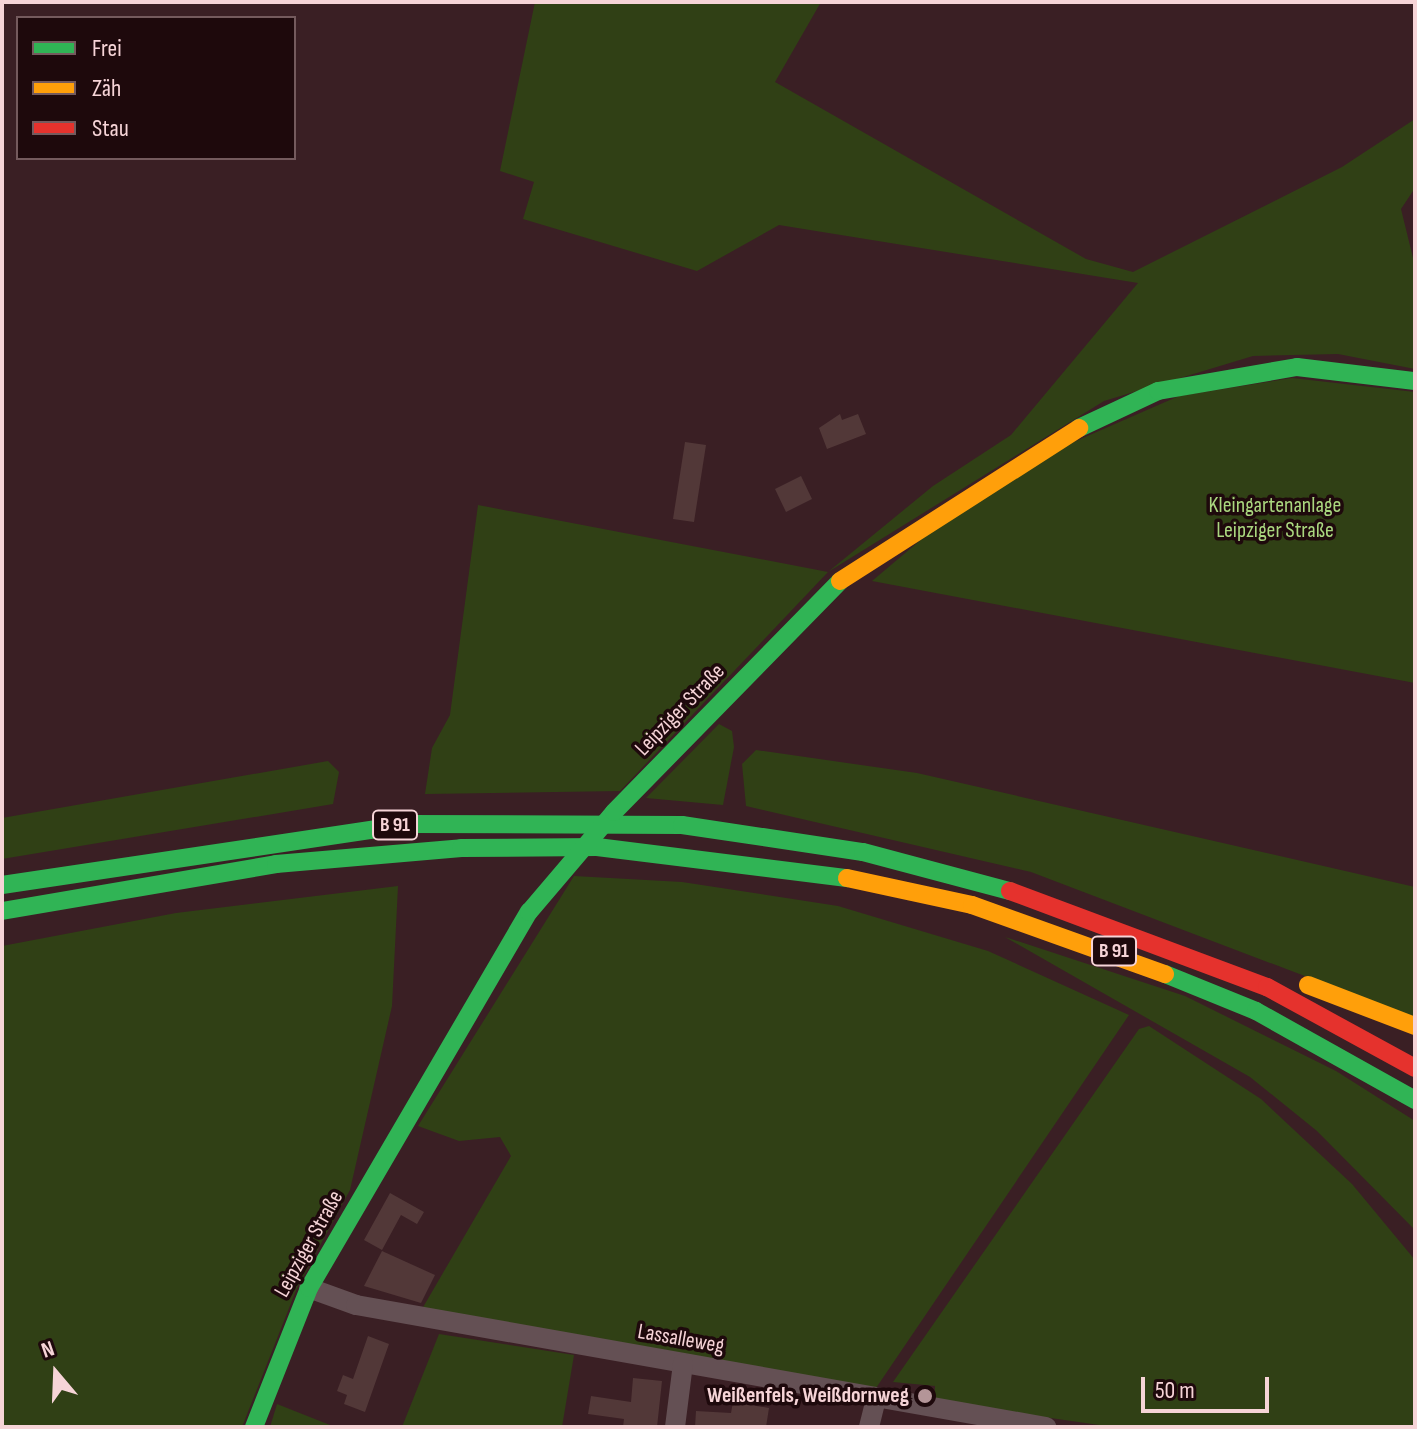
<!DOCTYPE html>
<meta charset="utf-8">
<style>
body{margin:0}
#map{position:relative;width:1417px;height:1429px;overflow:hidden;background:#3a1f24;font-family:"Sofia Sans Condensed",sans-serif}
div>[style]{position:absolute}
.green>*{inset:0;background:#304015}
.building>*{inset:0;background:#523838}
.street>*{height:20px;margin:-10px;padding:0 10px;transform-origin:10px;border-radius:10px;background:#645054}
.fast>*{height:18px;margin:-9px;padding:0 9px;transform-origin:9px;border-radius:9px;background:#30b455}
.slow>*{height:18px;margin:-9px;padding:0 9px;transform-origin:9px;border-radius:9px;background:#ff9f0a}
.jam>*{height:18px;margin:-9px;padding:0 9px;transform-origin:9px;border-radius:9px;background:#e5322d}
.dots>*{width:22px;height:22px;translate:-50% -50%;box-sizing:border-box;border:4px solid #1e090c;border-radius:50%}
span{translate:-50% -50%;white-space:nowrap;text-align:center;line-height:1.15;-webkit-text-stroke:7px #1e090c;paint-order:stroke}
.shield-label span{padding:2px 6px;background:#1e090c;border:2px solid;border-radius:6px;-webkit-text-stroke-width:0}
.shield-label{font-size:20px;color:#f6d4d7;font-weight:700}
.park-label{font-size:22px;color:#aad77f}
.street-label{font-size:22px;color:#f6d4d7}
.poi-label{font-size:22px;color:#f6d4d7;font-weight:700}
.right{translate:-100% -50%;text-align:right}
.frame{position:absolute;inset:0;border:4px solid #f6d4d7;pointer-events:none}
.legend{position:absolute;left:16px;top:16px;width:280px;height:144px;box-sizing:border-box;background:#1e090c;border:2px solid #745a5d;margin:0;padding:10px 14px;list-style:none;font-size:24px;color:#f6d4d7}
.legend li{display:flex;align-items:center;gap:16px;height:40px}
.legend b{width:40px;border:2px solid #745a5d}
.north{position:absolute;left:16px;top:1333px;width:80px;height:80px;-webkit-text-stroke:6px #1e090c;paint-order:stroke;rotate:341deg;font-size:22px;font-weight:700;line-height:32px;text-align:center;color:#f6d4d7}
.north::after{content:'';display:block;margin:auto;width:28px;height:36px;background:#f6d4d7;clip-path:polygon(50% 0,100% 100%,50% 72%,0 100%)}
.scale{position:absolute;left:1141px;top:1377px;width:128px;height:36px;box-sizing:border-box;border:4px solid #f6d4d7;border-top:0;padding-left:10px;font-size:24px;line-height:28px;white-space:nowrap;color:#f6d4d7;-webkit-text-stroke:6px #1e090c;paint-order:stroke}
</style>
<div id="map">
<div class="green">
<div style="clip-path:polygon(535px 2px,821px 2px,775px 82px,1086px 259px,1133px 272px,1342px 167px,1415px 119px,1415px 188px,1401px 209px,1415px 266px,1415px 369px,1338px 354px,1253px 356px,1104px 401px,828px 572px,620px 791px,425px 794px,432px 748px,450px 715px,478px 505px,828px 572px,933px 486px,1011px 435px,1138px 283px,779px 225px,697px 271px,523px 219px,534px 182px,500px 171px)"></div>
<div style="clip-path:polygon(1292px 378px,1415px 392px,1415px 683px,872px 581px,936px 527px,1060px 448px,1179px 396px)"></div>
<div style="clip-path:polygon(719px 724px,732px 731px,734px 747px,723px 805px,646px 798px)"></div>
<div style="clip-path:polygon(756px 750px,917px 773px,1415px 887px,1415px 1018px,1031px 872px,746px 806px,742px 764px)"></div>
<div style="clip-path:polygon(328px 761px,339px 772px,333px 804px,2px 859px,2px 818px)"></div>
<div style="clip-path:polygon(574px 876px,682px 882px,838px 906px,988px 951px,1129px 1015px,874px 1391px,422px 1309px,511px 1156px,500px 1137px,459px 1141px,418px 1126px)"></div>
<div style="clip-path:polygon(398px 886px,392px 1006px,350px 1190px,297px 1288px,242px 1427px,2px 1427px,2px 946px,176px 913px)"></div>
<div style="clip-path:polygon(1005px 937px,1185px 996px,1336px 1071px,1415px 1121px,1415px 1230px,1317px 1131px,1250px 1077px)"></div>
<div style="clip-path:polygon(1149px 1026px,1261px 1099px,1352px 1184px,1415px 1260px,1415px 1427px,1113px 1427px,934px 1401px,935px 1386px,893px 1382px,1139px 1029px)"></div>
<div style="clip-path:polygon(439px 1334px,574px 1355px,562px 1427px,402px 1427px)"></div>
<div style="clip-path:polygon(277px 1404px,335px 1427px,270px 1427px)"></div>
</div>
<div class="building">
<div style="clip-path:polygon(840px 414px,842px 420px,858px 414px,866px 434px,827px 449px,819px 428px)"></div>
<div style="clip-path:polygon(685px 442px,706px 445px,694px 522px,673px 519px)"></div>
<div style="clip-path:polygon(801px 476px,812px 499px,786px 512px,775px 489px)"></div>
<div style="clip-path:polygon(390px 1193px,424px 1212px,417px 1224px,401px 1215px,382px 1250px,364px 1240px)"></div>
<div style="clip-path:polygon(382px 1251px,435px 1275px,421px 1303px,364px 1286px)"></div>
<div style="clip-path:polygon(368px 1336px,389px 1344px,365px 1412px,344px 1404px,347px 1395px,337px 1391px,343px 1375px,353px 1379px)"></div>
<div style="clip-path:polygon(633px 1378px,662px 1381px,657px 1427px,623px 1427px,624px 1419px,588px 1414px,591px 1396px,631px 1402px)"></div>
<div style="clip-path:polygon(733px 1402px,769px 1408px,766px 1427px,695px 1427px,696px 1411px,731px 1413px)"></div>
</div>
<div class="street">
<div style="left:309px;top:1288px;width:50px;rotate:19.9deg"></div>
<div style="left:356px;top:1305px;width:701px;rotate:10.03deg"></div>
<div style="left:675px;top:1427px;width:64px;rotate:-82.8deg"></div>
<div style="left:869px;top:1427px;width:29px;rotate:-76deg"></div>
</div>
<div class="fast">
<div style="left:1079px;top:428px;width:87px;rotate:-25.1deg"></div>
<div style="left:1158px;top:391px;width:141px;rotate:-9.8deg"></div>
<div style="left:1297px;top:367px;width:119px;rotate:6.8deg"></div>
<div style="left:2px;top:885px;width:411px;rotate:-8.5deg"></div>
<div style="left:408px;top:824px;width:274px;rotate:0.2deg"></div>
<div style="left:682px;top:825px;width:183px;rotate:8.5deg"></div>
<div style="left:863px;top:852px;width:152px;rotate:14.9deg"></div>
<div style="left:2px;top:911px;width:278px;rotate:-9.7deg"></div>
<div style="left:276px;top:864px;width:186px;rotate:-4.9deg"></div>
<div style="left:461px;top:848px;width:136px;rotate:-0.4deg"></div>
<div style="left:597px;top:847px;width:252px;rotate:7.1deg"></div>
<div style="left:1165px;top:974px;width:98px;rotate:22.1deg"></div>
<div style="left:1256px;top:1011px;width:182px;rotate:29.2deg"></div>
<div style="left:254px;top:1427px;width:149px;rotate:-68.4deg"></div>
<div style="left:309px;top:1288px;width:436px;rotate:-59.7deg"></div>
<div style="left:529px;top:912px;width:131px;rotate:-49.6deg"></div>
<div style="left:614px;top:812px;width:323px;rotate:-45.6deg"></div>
</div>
<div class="slow">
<div style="left:840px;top:581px;width:284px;rotate:-32.6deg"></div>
<div style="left:847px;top:878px;width:128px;rotate:12.2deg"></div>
<div style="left:972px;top:905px;width:205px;rotate:19.7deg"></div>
<div style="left:1308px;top:985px;width:115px;rotate:21deg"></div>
</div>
<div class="jam">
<div style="left:1010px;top:891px;width:274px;rotate:20.5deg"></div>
<div style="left:1267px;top:987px;width:169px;rotate:28.7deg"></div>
</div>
<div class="dots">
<div style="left:925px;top:1396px;background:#b49598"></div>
</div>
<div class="shield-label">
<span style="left:395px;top:825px">B 91</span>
<span style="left:1114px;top:951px">B 91</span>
</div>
<div class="park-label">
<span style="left:1275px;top:518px">Kleingartenanlage<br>Leipziger Straße</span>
</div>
<div class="street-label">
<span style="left:680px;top:710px;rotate:-46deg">Leipziger Straße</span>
<span style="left:309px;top:1244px;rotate:-61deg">Leipziger Straße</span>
<span style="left:681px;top:1339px;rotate:10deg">Lassalleweg</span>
</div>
<div class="poi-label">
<span class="right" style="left:909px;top:1396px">Weißenfels, Weißdornweg</span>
</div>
<div class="frame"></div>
<ul class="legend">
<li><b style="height:10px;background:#30b455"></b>Frei</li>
<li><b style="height:10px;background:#ff9f0a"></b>Zäh</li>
<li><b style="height:10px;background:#e5322d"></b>Stau</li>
</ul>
<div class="north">N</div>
<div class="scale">50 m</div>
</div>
